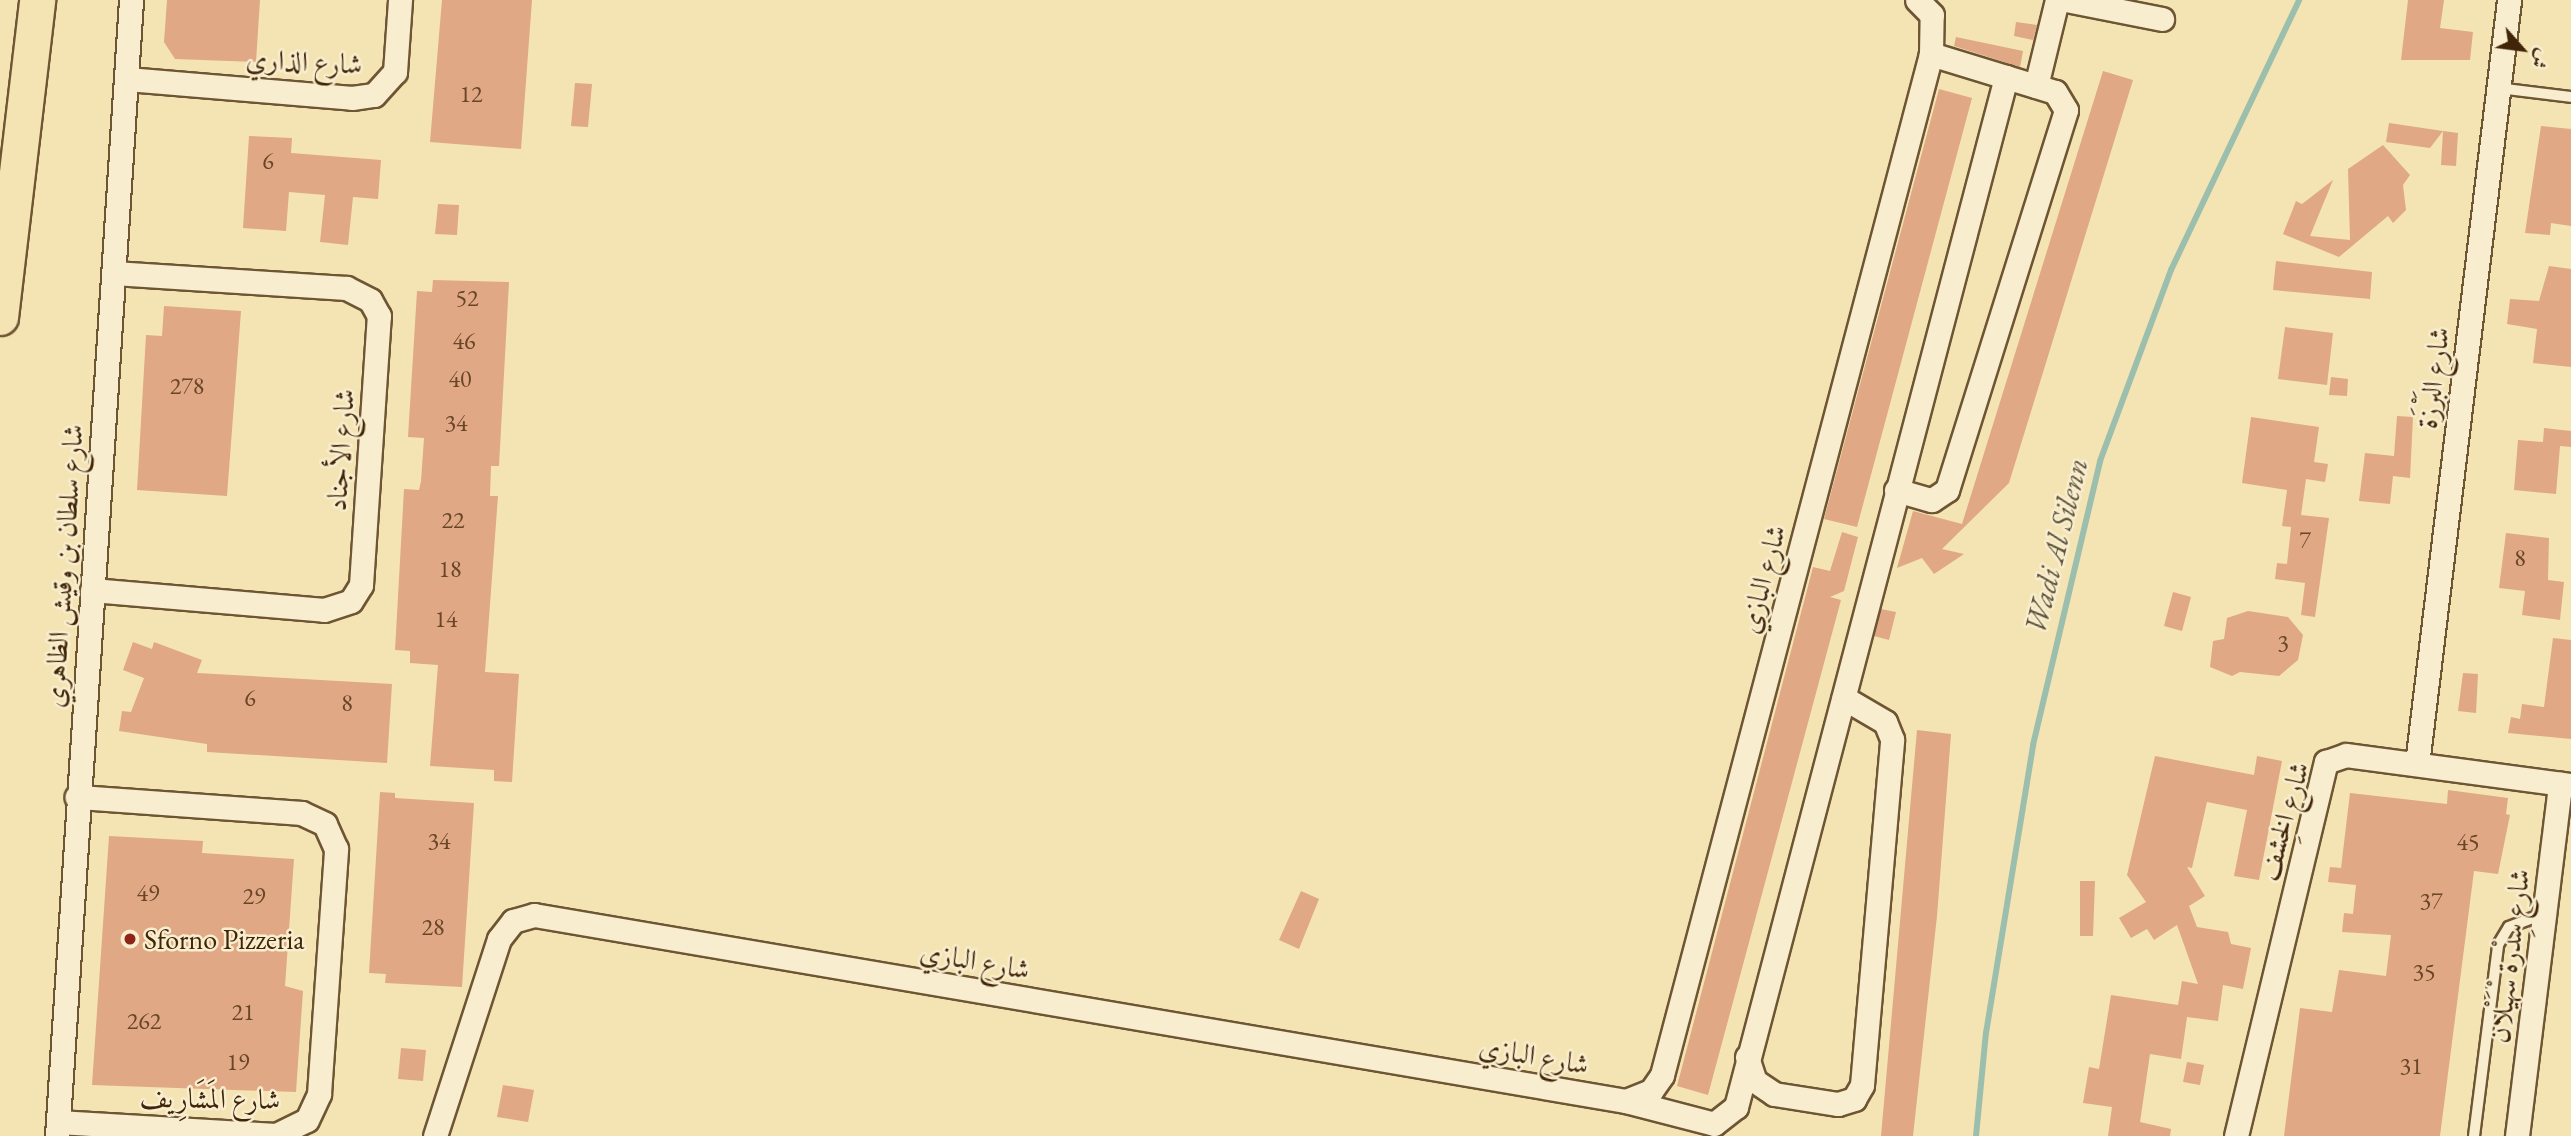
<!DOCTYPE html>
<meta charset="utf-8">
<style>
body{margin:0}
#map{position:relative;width:2571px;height:1136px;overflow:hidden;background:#f4e4b4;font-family:"EB Garamond",Amiri,serif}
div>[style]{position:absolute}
.stream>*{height:6px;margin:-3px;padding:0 3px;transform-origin:3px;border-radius:3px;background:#9cbfad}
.building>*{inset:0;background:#e0a884}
.roads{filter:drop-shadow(2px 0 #6e5533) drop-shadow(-2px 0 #6e5533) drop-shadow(0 2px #6e5533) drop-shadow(0 -2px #6e5533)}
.lane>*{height:10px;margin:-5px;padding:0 5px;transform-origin:5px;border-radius:5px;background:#f8edce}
.street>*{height:23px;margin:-11.5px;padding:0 11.5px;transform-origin:11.5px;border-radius:11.5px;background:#f8edce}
.primary>*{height:35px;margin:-17.5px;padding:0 17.5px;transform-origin:17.5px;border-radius:17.5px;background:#f4e4b4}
.dots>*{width:19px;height:19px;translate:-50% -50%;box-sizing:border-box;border:4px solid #f8edce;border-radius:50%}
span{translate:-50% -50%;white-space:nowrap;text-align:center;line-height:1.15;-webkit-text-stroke:5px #f8edce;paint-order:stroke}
.number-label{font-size:24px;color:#694627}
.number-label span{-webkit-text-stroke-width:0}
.street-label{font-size:28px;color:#412508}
.poi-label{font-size:28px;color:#412508}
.left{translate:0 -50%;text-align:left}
.water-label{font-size:30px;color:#5c533a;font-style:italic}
.north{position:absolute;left:2487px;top:14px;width:70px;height:70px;-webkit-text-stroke:5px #f8edce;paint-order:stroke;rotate:118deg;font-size:19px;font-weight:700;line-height:28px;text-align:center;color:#412508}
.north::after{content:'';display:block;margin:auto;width:24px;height:32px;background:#412508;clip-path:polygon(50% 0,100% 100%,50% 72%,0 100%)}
</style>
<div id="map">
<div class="stream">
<div style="left:1976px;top:1136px;width:103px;rotate:-84.5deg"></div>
<div style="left:1986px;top:1033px;width:292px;rotate:-80.7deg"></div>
<div style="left:2033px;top:745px;width:292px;rotate:-76.7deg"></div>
<div style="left:2100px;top:461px;width:204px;rotate:-69.6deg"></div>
<div style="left:2171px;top:270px;width:299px;rotate:-64.6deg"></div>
</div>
<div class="building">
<div style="clip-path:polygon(167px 0,260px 0,256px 62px,175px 59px,164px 42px)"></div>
<div style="clip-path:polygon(442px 0,532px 0,521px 149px,430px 142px)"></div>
<div style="clip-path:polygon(2408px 0,2444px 0,2440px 28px,2473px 32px,2470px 60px,2401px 60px)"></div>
<div style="clip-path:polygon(2016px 22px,2037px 25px,2033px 40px,2014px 36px)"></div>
<div style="clip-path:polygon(1956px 37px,2023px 51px,2020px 67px,1954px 46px)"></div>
<div style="clip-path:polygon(2103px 71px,2133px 80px,2009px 483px,1942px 549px,1964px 554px,1934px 574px,1922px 558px,1897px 568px,1913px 511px,1962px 524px)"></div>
<div style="clip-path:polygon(575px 83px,592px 84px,588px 127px,571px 126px)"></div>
<div style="clip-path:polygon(1939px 89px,1972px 98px,1857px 527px,1824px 519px)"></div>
<div style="clip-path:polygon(2389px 123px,2443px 131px,2430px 148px,2386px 142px)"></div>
<div style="clip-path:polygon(2541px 126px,2571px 129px,2571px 226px,2551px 223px,2550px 235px,2525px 233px)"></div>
<div style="clip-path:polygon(2443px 131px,2458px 133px,2456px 166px,2441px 165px)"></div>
<div style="clip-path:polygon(249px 136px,292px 138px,291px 153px,381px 160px,378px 199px,353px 197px,348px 245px,320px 242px,325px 195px,289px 192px,286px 231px,243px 228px)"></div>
<div style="clip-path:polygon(2383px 145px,2410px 175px,2403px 185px,2406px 210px,2393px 223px,2388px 216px,2339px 257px,2283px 234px,2296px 201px,2302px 204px,2333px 180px,2310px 236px,2350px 240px,2348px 169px)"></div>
<div style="clip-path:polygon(438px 204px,459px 205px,457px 235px,435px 234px)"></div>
<div style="clip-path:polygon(2276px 261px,2372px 272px,2370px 299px,2273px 290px)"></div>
<div style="clip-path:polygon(2549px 266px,2571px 269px,2571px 367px,2533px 363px,2537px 329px,2507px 324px,2510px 299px,2539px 301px)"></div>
<div style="clip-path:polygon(433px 280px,509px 282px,499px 466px,491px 466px,490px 496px,498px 496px,485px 672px,519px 674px,512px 782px,494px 781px,494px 770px,430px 766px,438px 665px,410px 663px,410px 651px,395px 650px,404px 489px,419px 490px,421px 481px,424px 438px,408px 437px,417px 291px,432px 292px)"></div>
<div style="clip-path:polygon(164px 306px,241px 311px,227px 496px,137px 490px,146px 335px,162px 336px)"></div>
<div style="clip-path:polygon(2285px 327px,2333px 333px,2327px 385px,2278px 379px)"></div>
<div style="clip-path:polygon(2331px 377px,2348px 379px,2347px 396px,2329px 395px)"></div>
<div style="clip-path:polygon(2397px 416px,2413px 417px,2410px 478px,2393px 476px,2390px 504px,2359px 501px,2365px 453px,2394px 456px)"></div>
<div style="clip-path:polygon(2251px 417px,2319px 427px,2314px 462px,2328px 464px,2325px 482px,2306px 479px,2301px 515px,2329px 518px,2315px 617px,2301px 615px,2305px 583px,2275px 579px,2277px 563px,2287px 564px,2291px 527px,2282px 526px,2287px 490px,2242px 483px)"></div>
<div style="clip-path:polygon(2544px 428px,2571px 431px,2571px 447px,2560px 446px,2556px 494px,2514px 490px,2518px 440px,2543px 442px)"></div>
<div style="clip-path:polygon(1842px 532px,1858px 537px,1844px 591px,1830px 597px,1841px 600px,1708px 1095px,1677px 1086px,1813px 567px,1830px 571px)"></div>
<div style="clip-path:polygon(2506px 533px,2549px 538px,2548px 580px,2564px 582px,2560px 620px,2522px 615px,2525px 591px,2499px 588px)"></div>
<div style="clip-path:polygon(2173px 592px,2191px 597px,2182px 631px,2164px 626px)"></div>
<div style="clip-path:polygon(1881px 609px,1896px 612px,1889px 640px,1874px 636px)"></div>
<div style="clip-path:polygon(2248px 611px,2288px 617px,2303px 635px,2298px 660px,2279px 676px,2240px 672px,2232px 676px,2210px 667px,2213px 641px,2224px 639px,2227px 618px)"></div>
<div style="clip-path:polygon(2553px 638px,2571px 640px,2571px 739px,2508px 733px,2511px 717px,2520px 719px,2522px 704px,2544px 707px)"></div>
<div style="clip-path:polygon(133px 642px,152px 649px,154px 642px,202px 660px,197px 673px,392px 684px,387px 763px,207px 752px,207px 744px,119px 731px,122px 711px,131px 712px,144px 678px,123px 670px)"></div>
<div style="clip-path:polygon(2463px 673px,2478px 674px,2476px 713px,2458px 711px)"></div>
<div style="clip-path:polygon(1917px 730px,1951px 734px,1937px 916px,1913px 1136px,1881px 1136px)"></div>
<div style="clip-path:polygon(2155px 756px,2254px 775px,2257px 756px,2282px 761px,2259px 880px,2234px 876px,2247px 810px,2207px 802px,2192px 868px,2187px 867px,2205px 896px,2189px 906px,2197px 927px,2228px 932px,2231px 944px,2251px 948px,2243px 989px,2223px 985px,2218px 1021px,2187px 1017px,2181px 1059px,2150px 1054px,2140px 1122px,2171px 1129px,2170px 1136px,2108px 1136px,2112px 1107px,2083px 1103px,2089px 1067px,2099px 1069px,2111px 995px,2178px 1005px,2182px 981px,2198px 984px,2177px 925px,2154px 940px,2147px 929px,2131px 938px,2119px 918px,2146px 902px,2127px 875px)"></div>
<div style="clip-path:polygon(2448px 790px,2508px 798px,2506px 814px,2510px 815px,2498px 874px,2474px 871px,2440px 1136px,2284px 1136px,2300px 1008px,2332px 1012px,2339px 970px,2386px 976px,2391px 935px,2342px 932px,2344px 913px,2353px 914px,2356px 885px,2328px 882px,2330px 867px,2341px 868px,2350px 793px,2447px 804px)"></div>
<div style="clip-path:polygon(380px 792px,395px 793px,395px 798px,474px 803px,462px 987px,385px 983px,386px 974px,369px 973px)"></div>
<div style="clip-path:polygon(109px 836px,203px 841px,202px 853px,294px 859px,285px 986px,303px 991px,296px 1092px,92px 1085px)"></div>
<div style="clip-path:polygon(2080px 881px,2095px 881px,2093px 936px,2080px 936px)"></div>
<div style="clip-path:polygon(1301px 891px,1319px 899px,1299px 949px,1279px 940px)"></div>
<div style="clip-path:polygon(401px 1048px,426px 1050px,423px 1081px,398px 1079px)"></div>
<div style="clip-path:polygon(2187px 1062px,2204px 1065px,2200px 1085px,2183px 1082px)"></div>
<div style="clip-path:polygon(503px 1085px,534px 1090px,528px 1122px,497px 1117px)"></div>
</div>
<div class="roads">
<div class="lane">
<div style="left:2498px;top:88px;width:74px;rotate:7deg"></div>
<div style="left:2474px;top:1136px;width:193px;rotate:-82.8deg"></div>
<div style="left:2498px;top:945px;width:21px;rotate:-59deg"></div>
<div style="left:2509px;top:927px;width:39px;rotate:-21deg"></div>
</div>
<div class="street">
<div style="left:2066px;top:0;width:98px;rotate:11.2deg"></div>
<div style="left:127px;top:79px;width:226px;rotate:4.8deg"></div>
<div style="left:352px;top:98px;width:22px;rotate:-8deg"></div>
<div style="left:374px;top:95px;width:31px;rotate:-48deg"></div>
<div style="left:395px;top:72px;width:72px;rotate:-86deg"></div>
<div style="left:2036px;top:86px;width:89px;rotate:-76.3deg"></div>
<div style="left:1896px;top:490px;width:37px;rotate:16deg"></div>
<div style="left:1932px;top:500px;width:18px;rotate:-34deg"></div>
<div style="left:1947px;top:490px;width:398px;rotate:-72.6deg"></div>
<div style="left:2066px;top:110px;width:21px;rotate:-121deg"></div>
<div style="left:2055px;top:92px;width:130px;rotate:-163deg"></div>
<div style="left:92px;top:590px;width:233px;rotate:4.9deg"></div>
<div style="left:324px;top:610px;width:28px;rotate:-18deg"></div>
<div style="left:351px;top:601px;width:19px;rotate:-58deg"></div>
<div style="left:361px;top:585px;width:270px;rotate:-86.2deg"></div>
<div style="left:379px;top:316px;width:18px;rotate:-119deg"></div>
<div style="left:370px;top:300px;width:27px;rotate:-153deg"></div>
<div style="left:346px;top:288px;width:233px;rotate:-176.3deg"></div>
<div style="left:2417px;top:764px;width:770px;rotate:-83.13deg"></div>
<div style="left:1747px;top:1057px;width:25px;rotate:72deg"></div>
<div style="left:1755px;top:1081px;width:23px;rotate:34deg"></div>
<div style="left:1774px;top:1094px;width:65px;rotate:8.9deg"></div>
<div style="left:1838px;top:1104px;width:17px;rotate:-17deg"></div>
<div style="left:1854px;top:1099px;width:16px;rotate:-60deg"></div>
<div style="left:1862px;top:1085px;width:347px;rotate:-85deg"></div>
<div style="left:1892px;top:739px;width:18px;rotate:-112deg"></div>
<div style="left:1885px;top:722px;width:48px;rotate:-149.7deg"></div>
<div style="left:1626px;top:1101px;width:91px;rotate:14.6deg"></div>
<div style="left:1714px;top:1124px;width:28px;rotate:-38deg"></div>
<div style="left:1736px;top:1107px;width:1065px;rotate:-75.31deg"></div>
<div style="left:58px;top:1122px;width:218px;rotate:3.4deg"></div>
<div style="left:276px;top:1135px;width:34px;rotate:-26deg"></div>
<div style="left:307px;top:1120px;width:29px;rotate:-65deg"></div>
<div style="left:319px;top:1094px;width:246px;rotate:-86deg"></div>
<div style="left:336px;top:849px;width:27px;rotate:-114deg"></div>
<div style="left:325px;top:824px;width:26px;rotate:-155deg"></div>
<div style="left:301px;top:813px;width:225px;rotate:-175.9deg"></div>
<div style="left:57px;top:1136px;width:1138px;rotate:-86.27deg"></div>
<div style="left:435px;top:1136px;width:207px;rotate:-72deg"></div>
<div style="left:499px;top:939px;width:23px;rotate:-52deg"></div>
<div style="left:513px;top:921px;width:22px;rotate:-16deg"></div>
<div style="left:534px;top:915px;width:1108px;rotate:9.67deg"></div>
<div style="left:1626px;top:1101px;width:27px;rotate:-22deg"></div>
<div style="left:1651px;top:1091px;width:19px;rotate:-55deg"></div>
<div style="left:1662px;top:1075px;width:1056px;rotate:-75.24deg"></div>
<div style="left:1931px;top:54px;width:39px;rotate:-89deg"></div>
<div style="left:1932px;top:15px;width:21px;rotate:-135deg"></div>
<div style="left:2236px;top:1136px;width:385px;rotate:-76.5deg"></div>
<div style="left:2326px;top:762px;width:21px;rotate:-19deg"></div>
<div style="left:2346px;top:755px;width:227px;rotate:7.6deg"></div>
<div style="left:2517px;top:1136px;width:355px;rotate:-83deg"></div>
</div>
<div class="primary">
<div style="left:0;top:317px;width:319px;rotate:-83.3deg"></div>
</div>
</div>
<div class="dots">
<div style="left:130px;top:939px;background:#8f2418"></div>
</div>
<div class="number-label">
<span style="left:471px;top:94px">12</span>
<span style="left:268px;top:161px">6</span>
<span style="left:467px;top:298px">52</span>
<span style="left:464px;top:341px">46</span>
<span style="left:460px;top:379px">40</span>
<span style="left:187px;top:386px">278</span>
<span style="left:456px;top:423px">34</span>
<span style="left:453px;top:520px">22</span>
<span style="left:2305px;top:540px">7</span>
<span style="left:2520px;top:558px">8</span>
<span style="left:450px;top:569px">18</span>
<span style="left:446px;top:619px">14</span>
<span style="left:2283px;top:643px">3</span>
<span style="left:250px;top:698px">6</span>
<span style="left:347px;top:703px">8</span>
<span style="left:439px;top:841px">34</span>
<span style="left:2468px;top:842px">45</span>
<span style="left:148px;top:893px">49</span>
<span style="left:254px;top:896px">29</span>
<span style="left:2431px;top:901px">37</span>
<span style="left:433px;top:927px">28</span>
<span style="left:2424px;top:972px">35</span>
<span style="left:243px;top:1012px">21</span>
<span style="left:144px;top:1021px">262</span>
<span style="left:238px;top:1062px">19</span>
<span style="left:2411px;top:1066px">31</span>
</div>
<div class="street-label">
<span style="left:304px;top:61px;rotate:3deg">شارع الذاري</span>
<span style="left:2433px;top:378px;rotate:-83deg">شارع البَرْزَة</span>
<span style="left:340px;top:450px;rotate:-86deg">شارع الأجناد</span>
<span style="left:63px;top:566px;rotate:-86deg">شارع سلطان بن وقيش الظاهري</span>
<span style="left:1762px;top:579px;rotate:-75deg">شارع البازي</span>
<span style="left:2283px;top:821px;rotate:-74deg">شارع الخِشف</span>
<span style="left:2509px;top:956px;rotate:-83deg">شارع سِدْرة سْهَيْلان</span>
<span style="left:975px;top:960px;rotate:10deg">شارع البازي</span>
<span style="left:1534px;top:1055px;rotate:10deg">شارع البازي</span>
<span style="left:210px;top:1098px;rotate:1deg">شارع المَشَارِيف</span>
</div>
<div class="poi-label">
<span class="left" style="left:144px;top:939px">Sforno Pizzeria</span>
</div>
<div class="water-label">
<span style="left:2057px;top:546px;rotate:-76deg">Wadi Al Silenn</span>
</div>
<div class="north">ش</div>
</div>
